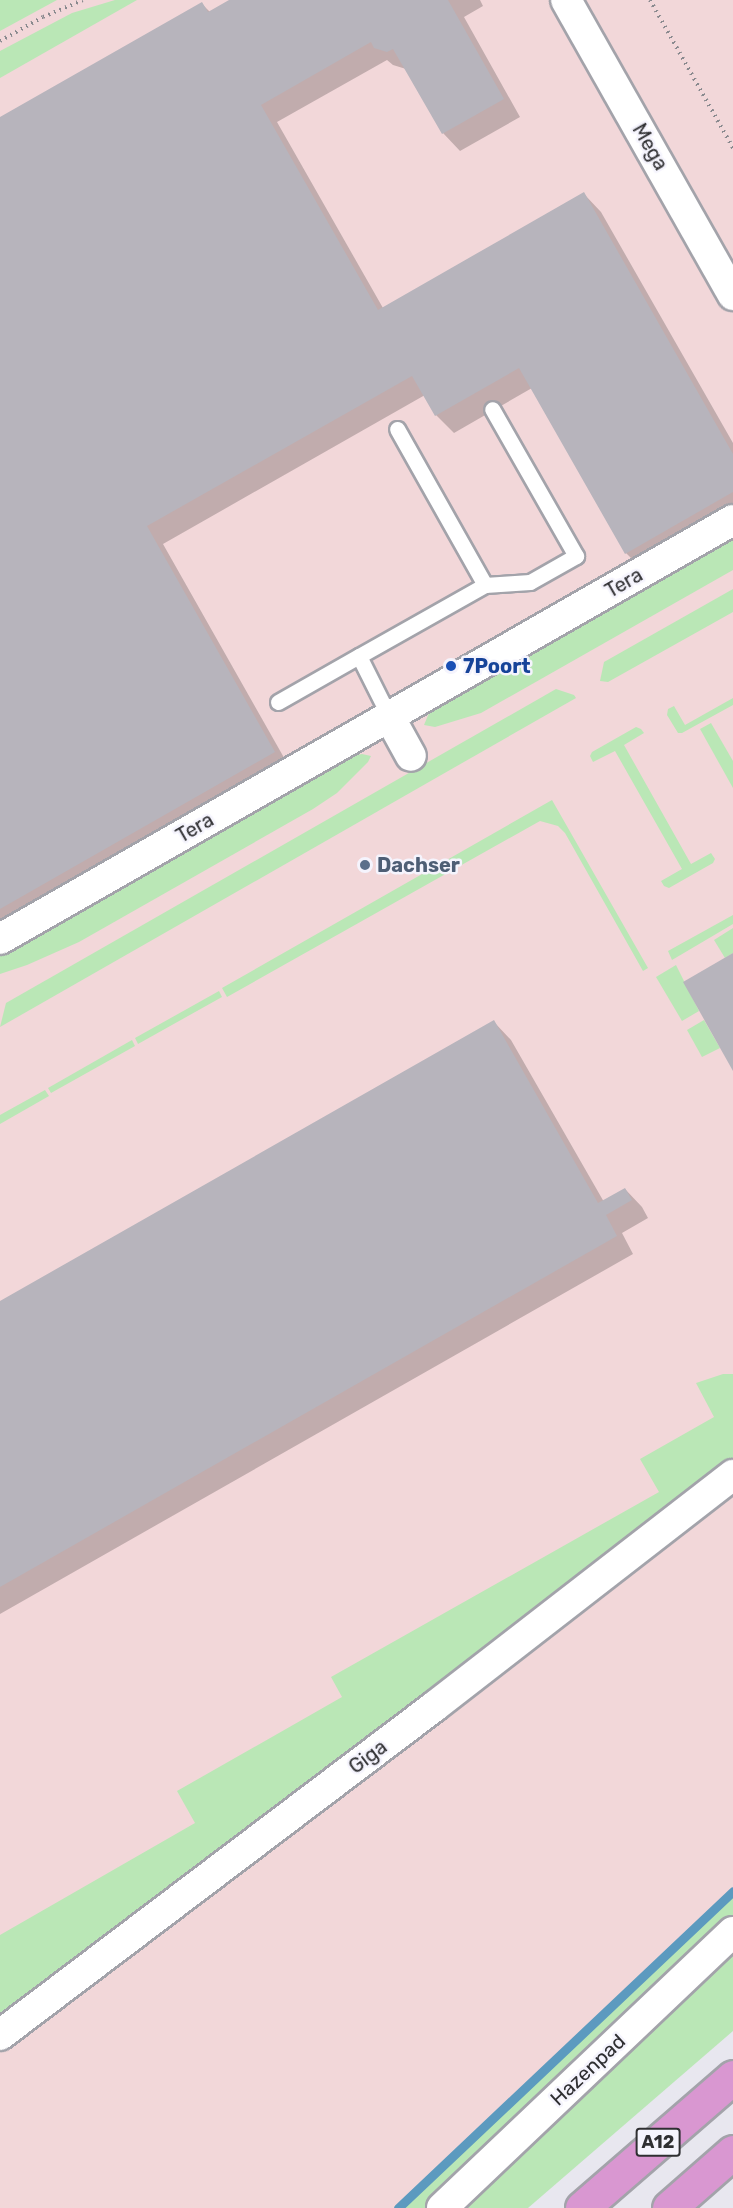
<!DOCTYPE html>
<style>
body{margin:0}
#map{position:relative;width:733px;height:2208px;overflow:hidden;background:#e8e7ef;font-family:Rubik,sans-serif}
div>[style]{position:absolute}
.industrial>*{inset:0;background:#f2d7d9}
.green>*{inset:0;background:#bae7b6}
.shadow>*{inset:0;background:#0003}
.stream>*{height:9px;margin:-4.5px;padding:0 4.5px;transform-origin:4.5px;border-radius:4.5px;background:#5c9abf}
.building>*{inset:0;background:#b7b4bc}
.path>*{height:4px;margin-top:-2px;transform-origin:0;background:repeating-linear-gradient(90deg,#89898e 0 1.5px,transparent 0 6px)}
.roads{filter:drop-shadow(2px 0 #a3a3aa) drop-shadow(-2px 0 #a3a3aa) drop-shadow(0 2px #a3a3aa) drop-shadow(0 -2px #a3a3aa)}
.lane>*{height:15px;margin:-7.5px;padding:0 7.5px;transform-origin:7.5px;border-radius:7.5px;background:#fff}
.street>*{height:30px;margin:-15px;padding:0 15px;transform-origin:15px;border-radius:15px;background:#fff}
.highway>*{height:33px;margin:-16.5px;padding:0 16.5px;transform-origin:16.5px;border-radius:16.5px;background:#d997d1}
.dots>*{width:16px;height:16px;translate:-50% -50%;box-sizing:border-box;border:3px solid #f5f4fd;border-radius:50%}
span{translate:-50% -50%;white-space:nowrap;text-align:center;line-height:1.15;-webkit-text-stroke:5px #f5f4fd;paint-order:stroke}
.shield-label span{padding:2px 4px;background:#f5f4fd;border:2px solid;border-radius:4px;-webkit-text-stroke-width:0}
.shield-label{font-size:18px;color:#2f2f32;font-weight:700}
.street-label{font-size:20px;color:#2f2f32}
.transit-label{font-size:20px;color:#164399;font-weight:700}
.left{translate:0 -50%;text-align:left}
.service-label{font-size:20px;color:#4e5e75;font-weight:700}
</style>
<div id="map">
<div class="industrial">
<div style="clip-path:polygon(0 0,733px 0,733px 1891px,398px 2208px,0 2208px)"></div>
</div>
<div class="green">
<div style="clip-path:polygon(0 0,57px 0,0 31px)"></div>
<div style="clip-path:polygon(115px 0,137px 0,0 78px,0 51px,72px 13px)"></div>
<div style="clip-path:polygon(733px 529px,733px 570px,481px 713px,435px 727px,424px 725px,429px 713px,439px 702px)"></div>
<div style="clip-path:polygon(733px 589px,733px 612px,608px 682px,600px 681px,604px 662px)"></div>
<div style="clip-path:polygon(556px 689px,574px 695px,576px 698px,0 1027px,6px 1003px)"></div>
<div style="clip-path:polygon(733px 698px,733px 705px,682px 733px,678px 733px,667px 715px,668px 709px,674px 706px,685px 725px)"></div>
<div style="clip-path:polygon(711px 723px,733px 761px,733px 788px,700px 729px)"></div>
<div style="clip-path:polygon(636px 727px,641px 729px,644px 733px,624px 745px,691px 864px,711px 853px,715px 859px,713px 863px,669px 888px,664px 886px,661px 881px,682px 869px,615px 751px,593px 762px,590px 756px,592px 752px)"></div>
<div style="clip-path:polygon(362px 754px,371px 756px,368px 762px,337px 793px,313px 809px,79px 942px,27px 965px,0 974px,0 956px,9px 947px,345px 757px)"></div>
<div style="clip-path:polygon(552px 800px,648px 968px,643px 971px,565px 833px,558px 826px,540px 821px,227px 997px,222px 988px)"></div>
<div style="clip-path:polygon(733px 915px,733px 924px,672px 960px,668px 951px)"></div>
<div style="clip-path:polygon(733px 928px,733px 953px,725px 958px,714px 940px)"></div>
<div style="clip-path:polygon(676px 965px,699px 1011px,682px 1021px,656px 977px)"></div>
<div style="clip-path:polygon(219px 991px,222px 997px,138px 1044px,135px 1038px)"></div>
<div style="clip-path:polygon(704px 1020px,720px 1048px,702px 1057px,687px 1030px)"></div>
<div style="clip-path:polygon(132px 1040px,135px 1046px,51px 1093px,48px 1088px)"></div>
<div style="clip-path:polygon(45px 1090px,49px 1096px,0 1124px,0 1115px)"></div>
<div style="clip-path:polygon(723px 1374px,733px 1374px,733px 1458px,0 2019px,0 1935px,195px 1823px,177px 1791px,342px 1697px,331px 1677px,659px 1492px,640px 1459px,714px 1417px,696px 1383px)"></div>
<div style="clip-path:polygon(733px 1891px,733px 1924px,431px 2208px,398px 2208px)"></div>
<div style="clip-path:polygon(733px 1942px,733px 2031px,528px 2208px,454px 2208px)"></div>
</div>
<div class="shadow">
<div style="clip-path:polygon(232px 0,480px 0,483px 6px,464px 17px,520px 117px,460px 151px,443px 133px,406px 69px,393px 65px,387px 60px,277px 122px,383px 308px,584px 194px,601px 212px,733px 443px,733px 519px,643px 570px,626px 553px,532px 388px,454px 433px,436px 415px,425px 395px,163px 544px,291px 770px,0 933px,0 119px,202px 4px,210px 12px)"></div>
<div style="clip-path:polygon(494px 1022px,511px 1040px,604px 1202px,625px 1189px,642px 1207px,648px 1218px,622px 1233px,633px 1254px,0 1614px,0 1303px)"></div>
</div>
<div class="stream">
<div style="left:398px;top:2208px;width:461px;rotate:-43.4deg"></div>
</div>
<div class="building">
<div style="clip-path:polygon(229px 0,448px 0,504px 99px,442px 134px,393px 49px,387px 52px,374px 48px,371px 42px,261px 105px,378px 310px,584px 192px,733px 454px,733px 492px,625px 554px,519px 368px,435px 416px,412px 376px,147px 526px,275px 752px,0 909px,0 117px,202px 2px,208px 12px)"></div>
<div style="clip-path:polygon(733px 953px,733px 1071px,683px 982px)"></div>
<div style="clip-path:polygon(494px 1020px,598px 1203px,625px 1188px,632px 1200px,606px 1215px,617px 1236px,0 1587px,0 1301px)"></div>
</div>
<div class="path">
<div style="left:650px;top:0;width:170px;rotate:60.7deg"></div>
<div style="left:0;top:41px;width:49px;rotate:-29.2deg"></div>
<div style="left:43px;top:17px;width:43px;rotate:-23deg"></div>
</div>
<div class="roads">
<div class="lane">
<div style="left:485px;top:585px;width:45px;rotate:-3.8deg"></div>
<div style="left:530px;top:582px;width:53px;rotate:-29.5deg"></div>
<div style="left:576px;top:556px;width:169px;rotate:-119.7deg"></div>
<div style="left:278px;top:702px;width:93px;rotate:-29.6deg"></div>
<div style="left:390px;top:718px;width:69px;rotate:-116.6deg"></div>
<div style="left:359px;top:656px;width:145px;rotate:-29.4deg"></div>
<div style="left:485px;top:585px;width:179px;rotate:-119.4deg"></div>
</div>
<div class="street">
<div style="left:566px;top:0;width:339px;rotate:60.5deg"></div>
<div style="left:390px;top:718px;width:43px;rotate:61.1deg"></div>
<div style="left:0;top:939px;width:844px;rotate:-29.75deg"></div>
<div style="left:0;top:2035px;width:545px;rotate:-37.1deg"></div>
<div style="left:435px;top:1706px;width:377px;rotate:-37.8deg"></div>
<div style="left:442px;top:2208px;width:401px;rotate:-43.5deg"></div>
</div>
<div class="highway">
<div style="left:582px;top:2208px;width:200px;rotate:-40.9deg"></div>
<div style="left:669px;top:2208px;width:85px;rotate:-41.2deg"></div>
</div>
</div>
<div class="dots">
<div style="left:451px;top:666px;background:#1a4fb4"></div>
<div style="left:365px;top:865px;background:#5c6f8a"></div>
</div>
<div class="shield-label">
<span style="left:658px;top:2142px">A12</span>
</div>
<div class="street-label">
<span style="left:650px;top:147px;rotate:60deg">Mega</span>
<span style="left:624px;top:583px;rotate:-30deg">Tera</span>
<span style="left:195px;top:828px;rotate:-30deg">Tera</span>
<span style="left:368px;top:1757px;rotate:-37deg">Giga</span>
<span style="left:588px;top:2070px;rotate:-43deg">Hazenpad</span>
</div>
<div class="transit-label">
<span class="left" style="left:463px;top:666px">7Poort</span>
</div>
<div class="service-label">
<span class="left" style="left:377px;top:865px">Dachser</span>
</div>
</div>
